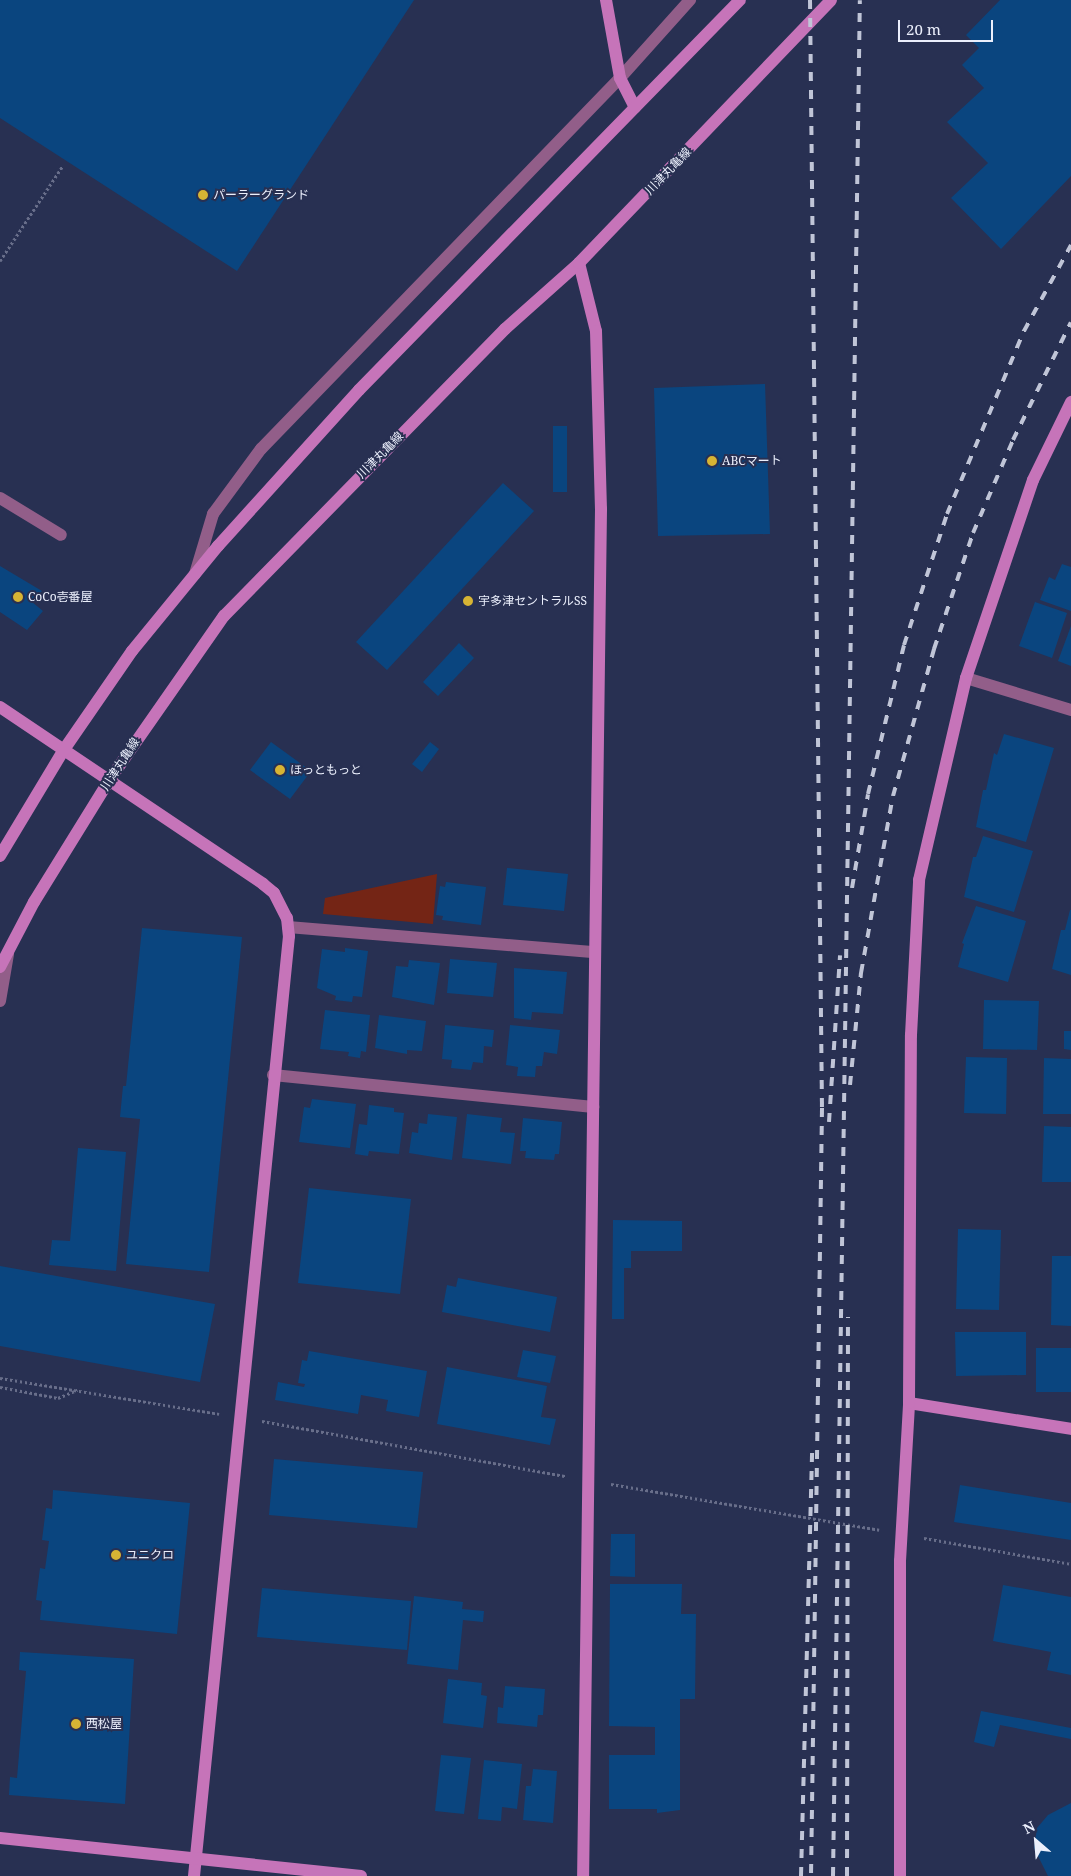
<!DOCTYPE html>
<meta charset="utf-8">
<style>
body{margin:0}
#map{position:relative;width:1071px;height:1876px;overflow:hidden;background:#283052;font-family:"Noto Serif","Noto Sans JP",serif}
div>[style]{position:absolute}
.green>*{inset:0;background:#742515}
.building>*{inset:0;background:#0a457f}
.path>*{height:3px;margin-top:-1.5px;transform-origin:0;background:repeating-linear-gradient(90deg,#686e8a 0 2.5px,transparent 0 5px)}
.lane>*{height:12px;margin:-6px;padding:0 6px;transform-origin:6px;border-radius:6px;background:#925e89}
.street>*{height:12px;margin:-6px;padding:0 6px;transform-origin:6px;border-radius:6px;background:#925e89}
.secondary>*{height:12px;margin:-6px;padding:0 6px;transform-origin:6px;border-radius:6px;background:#c674b9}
.rail>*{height:4px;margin-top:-2px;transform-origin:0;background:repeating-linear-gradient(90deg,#c0c5d7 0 9px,transparent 0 18px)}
.dots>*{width:14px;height:14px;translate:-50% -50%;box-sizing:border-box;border:2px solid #283052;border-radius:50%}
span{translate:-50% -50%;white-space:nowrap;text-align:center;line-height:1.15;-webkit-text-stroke:4px #283052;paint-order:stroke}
.street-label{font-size:12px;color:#ebeffc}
.poi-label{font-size:12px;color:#ebeffc}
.left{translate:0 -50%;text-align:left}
.north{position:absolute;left:1011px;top:1816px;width:50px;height:50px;-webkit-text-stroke:4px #283052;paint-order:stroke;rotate:333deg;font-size:14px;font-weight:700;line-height:20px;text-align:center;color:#ebeffc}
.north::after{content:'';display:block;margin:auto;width:18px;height:22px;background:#ebeffc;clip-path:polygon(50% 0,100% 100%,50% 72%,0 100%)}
.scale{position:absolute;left:898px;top:20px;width:95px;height:22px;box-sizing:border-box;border:2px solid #ebeffc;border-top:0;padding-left:6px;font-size:15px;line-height:18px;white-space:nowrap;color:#ebeffc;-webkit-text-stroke:4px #283052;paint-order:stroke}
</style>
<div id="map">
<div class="green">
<div style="clip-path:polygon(437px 874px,433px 924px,323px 914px,325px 898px)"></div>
</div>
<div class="building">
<div style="clip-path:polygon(0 0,414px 0,237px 271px,0 118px)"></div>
<div style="clip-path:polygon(1000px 0,1071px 0,1071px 176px,1001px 249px,951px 198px,988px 163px,947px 122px,984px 88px,962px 65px,979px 48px,966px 35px)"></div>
<div style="clip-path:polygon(765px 384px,770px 534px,658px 536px,654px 388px)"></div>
<div style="clip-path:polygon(553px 426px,567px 426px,567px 492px,553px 492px)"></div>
<div style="clip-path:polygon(503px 483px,534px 511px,387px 670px,356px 642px)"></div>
<div style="clip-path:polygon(1062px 564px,1071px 567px,1071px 611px,1040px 600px,1049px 577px,1055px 580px)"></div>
<div style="clip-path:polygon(0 566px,42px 591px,32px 602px,43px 611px,27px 630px,0 612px)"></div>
<div style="clip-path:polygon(1035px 602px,1067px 613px,1052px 658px,1019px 646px)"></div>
<div style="clip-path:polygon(1071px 626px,1071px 666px,1058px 661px)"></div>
<div style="clip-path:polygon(459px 643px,474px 658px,438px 696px,423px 682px)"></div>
<div style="clip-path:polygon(1004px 734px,1054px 748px,1026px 842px,976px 827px,983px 790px,986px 790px,994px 753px,997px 755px)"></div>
<div style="clip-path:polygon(271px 742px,311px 771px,290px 799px,250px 770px)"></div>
<div style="clip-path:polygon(430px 742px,439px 749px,422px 772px,412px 764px)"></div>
<div style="clip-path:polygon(983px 836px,1033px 851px,1014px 912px,964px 897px,973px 857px,976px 857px)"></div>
<div style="clip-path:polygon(507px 868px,568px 874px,564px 911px,503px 905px)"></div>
<div style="clip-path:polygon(446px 882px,486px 887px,481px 925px,442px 920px,443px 916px,436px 915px,440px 886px,445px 887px)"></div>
<div style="clip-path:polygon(976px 906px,1026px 921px,1008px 982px,958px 967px,964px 944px,962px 943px)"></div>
<div style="clip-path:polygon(1070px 910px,1071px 910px,1071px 975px,1052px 969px,1061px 930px,1065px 930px)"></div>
<div style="clip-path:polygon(142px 928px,242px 937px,209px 1272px,126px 1264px,140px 1119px,120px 1117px,123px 1086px,126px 1086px)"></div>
<div style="clip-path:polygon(345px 948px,368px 951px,362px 997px,353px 996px,352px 1002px,335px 1000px,336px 996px,317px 988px,322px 949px,345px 952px)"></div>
<div style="clip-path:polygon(450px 959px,497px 963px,493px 997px,447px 993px)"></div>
<div style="clip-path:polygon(409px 960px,440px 963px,434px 1005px,392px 997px,396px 966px,408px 967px)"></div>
<div style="clip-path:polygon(514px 968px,567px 972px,563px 1014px,532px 1012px,531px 1020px,514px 1018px)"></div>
<div style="clip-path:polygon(984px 1000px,1039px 1001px,1037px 1050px,983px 1049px)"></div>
<div style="clip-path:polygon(325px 1010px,370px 1015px,366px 1052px,361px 1051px,360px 1058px,348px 1056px,349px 1052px,320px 1049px)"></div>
<div style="clip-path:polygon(379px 1015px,426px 1021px,422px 1051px,407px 1050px,407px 1054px,375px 1048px)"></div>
<div style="clip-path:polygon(445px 1025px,494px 1030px,492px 1047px,484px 1046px,483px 1063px,473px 1062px,471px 1070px,451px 1068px,452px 1060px,442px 1059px)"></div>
<div style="clip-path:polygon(510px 1025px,560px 1030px,557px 1054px,544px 1052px,542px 1066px,536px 1066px,535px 1077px,517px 1076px,518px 1067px,506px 1065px)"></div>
<div style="clip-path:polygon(1064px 1031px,1071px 1031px,1071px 1050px,1064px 1049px)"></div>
<div style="clip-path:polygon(966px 1057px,1007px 1058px,1006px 1114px,964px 1113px)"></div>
<div style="clip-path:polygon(1044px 1058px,1071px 1059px,1071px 1114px,1043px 1114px)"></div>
<div style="clip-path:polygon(312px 1099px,356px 1104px,350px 1148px,299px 1142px,304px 1107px,310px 1108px)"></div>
<div style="clip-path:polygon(369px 1105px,394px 1108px,394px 1112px,404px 1113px,399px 1154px,369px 1151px,368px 1156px,355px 1154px,359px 1124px,367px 1125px)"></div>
<div style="clip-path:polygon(428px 1114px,457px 1117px,452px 1160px,409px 1153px,412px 1132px,418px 1133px,419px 1123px,427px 1124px)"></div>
<div style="clip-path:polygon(467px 1114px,502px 1118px,500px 1132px,515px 1133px,511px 1164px,462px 1158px)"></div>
<div style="clip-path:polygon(523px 1118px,562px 1122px,559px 1154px,555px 1154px,554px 1160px,525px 1158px,526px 1151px,520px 1151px)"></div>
<div style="clip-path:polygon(1044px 1126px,1071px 1127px,1071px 1182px,1042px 1182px)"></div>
<div style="clip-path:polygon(78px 1148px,126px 1152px,116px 1271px,49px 1265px,52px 1240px,70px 1241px)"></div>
<div style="clip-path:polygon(309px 1188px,411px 1199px,400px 1294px,298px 1283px)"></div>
<div style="clip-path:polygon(613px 1220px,682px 1221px,682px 1251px,631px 1251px,631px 1268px,624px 1268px,624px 1319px,612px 1319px)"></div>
<div style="clip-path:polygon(958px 1229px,1001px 1230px,999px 1310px,956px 1309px)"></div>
<div style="clip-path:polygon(1052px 1256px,1071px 1256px,1071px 1326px,1051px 1325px)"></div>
<div style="clip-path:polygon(0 1266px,215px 1304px,200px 1382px,0 1346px)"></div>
<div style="clip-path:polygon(458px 1278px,557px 1297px,550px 1332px,442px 1312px,447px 1285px,456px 1287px)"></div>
<div style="clip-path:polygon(955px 1332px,1026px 1332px,1026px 1375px,956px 1376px)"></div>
<div style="clip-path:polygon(1036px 1348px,1071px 1348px,1071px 1392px,1036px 1392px)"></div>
<div style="clip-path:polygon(523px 1350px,556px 1356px,550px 1383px,517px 1377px)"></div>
<div style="clip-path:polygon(309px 1351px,427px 1371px,419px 1417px,386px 1411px,388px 1400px,361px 1395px,358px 1414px,275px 1400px,278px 1382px,304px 1387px,305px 1384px,298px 1383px,302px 1360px,307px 1361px)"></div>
<div style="clip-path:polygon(447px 1367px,547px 1386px,541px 1417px,556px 1419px,550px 1445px,437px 1424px)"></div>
<div style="clip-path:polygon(274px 1459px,423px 1472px,417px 1528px,269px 1515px)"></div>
<div style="clip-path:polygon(960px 1485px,1071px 1503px,1071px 1540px,954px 1522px)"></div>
<div style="clip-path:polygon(53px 1490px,190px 1503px,177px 1634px,40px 1620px,42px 1601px,36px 1600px,40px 1568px,45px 1569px,49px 1541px,42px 1540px,46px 1508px,52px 1509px)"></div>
<div style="clip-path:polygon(611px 1534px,635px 1534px,635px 1577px,610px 1576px)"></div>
<div style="clip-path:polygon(610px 1584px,682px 1584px,681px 1614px,696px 1614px,695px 1699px,680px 1699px,680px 1810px,657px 1813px,657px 1809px,609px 1809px,609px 1755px,655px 1755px,655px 1727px,609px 1726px)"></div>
<div style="clip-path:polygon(1003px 1585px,1071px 1597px,1071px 1675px,1047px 1670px,1051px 1652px,993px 1641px)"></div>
<div style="clip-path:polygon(262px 1588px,411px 1601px,407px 1650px,257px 1637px)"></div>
<div style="clip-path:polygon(414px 1596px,463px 1602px,462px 1609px,484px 1611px,483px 1622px,463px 1620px,458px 1670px,407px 1664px)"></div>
<div style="clip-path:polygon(20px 1652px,134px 1659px,125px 1804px,9px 1795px,10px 1777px,17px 1778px,26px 1671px,19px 1670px)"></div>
<div style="clip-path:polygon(448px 1679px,482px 1683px,481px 1695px,487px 1696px,483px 1728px,443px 1723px)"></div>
<div style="clip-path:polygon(505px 1686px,545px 1689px,543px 1715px,538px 1715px,537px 1727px,497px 1723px,498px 1707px,503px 1708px)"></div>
<div style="clip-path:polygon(981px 1711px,1071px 1728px,1071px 1739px,1000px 1725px,994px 1747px,974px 1742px)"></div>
<div style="clip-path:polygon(441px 1755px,471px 1758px,464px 1814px,435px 1811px)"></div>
<div style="clip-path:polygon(484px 1760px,522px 1764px,517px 1809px,502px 1807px,501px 1821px,478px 1819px)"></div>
<div style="clip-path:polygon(533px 1769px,557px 1771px,553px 1823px,523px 1820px,526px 1786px,531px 1786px)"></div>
<div style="clip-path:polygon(1071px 1803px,1071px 1876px,1048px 1876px,1034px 1848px,1037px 1828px,1048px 1815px)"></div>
</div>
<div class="path">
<div style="left:0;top:261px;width:113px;rotate:-56.6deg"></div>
<div style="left:0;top:1378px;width:222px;rotate:9.3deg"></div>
<div style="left:0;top:1387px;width:59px;rotate:10.7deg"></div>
<div style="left:58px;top:1398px;width:21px;rotate:-23deg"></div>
<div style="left:262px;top:1421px;width:309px;rotate:10.3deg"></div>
<div style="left:611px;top:1484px;width:272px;rotate:9.7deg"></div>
<div style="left:924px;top:1538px;width:149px;rotate:10deg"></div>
</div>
<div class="lane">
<div style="left:0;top:498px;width:71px;rotate:31.2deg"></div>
</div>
<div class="street">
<div style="left:195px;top:574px;width:63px;rotate:-73.3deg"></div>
<div style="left:213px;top:514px;width:81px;rotate:-53.6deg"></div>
<div style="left:261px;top:449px;width:516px;rotate:-45.94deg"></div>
<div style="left:620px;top:78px;width:105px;rotate:-48.1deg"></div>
<div style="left:966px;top:678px;width:110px;rotate:16.9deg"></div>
<div style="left:288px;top:927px;width:308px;rotate:4.7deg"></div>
<div style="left:0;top:1001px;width:48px;rotate:-80.3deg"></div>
<div style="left:273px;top:1075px;width:322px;rotate:5.7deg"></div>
</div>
<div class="secondary">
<div style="left:606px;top:0;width:79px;rotate:79.8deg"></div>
<div style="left:620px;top:78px;width:33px;rotate:63deg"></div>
<div style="left:579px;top:263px;width:70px;rotate:76deg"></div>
<div style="left:596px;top:331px;width:178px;rotate:88.4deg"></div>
<div style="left:601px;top:509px;width:1367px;rotate:90.75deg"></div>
<div style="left:0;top:707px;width:317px;rotate:33.9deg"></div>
<div style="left:263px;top:884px;width:14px;rotate:39deg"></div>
<div style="left:274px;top:893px;width:28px;rotate:63deg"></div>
<div style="left:287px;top:918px;width:18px;rotate:84deg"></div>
<div style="left:289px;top:936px;width:945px;rotate:95.77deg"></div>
<div style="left:0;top:856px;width:122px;rotate:-59deg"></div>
<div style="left:63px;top:751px;width:121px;rotate:-55.4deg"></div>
<div style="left:132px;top:651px;width:136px;rotate:-50.7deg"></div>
<div style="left:218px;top:546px;width:210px;rotate:-47.9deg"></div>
<div style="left:359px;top:390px;width:545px;rotate:-45.67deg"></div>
<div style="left:0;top:967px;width:73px;rotate:-62.4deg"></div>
<div style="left:34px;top:902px;width:141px;rotate:-58.3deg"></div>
<div style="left:108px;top:782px;width:203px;rotate:-55.1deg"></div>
<div style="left:224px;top:616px;width:402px;rotate:-45.6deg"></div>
<div style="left:505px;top:329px;width:99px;rotate:-41.7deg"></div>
<div style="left:579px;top:263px;width:364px;rotate:-46.2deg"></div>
<div style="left:909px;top:1403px;width:164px;rotate:9.1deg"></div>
<div style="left:0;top:1838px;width:363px;rotate:6deg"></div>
<div style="left:900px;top:1876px;width:315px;rotate:-90deg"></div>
<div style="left:900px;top:1561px;width:158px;rotate:-86.7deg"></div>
<div style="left:909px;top:1403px;width:368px;rotate:-89.7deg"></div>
<div style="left:911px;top:1035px;width:155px;rotate:-87deg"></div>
<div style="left:919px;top:880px;width:207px;rotate:-76.9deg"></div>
<div style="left:966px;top:678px;width:209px;rotate:-71.3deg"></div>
<div style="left:1033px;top:480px;width:87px;rotate:-64deg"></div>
</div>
<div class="rail">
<div style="left:810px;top:0;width:1108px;rotate:89.38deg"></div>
<div style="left:822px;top:1108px;width:768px;rotate:90.82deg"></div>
<div style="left:852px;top:888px;width:95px;rotate:-80.3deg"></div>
<div style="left:868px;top:794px;width:153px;rotate:-76.4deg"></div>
<div style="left:904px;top:645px;width:138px;rotate:-71.8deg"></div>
<div style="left:947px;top:514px;width:199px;rotate:-67.2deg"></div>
<div style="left:1024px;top:331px;width:98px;rotate:-61.3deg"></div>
<div style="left:850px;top:1085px;width:113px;rotate:-84.4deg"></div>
<div style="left:861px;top:973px;width:180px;rotate:-79.8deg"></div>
<div style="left:893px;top:796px;width:153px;rotate:-74.4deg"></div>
<div style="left:934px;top:649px;width:122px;rotate:-71.4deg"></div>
<div style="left:973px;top:533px;width:101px;rotate:-66.7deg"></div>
<div style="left:1013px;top:440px;width:131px;rotate:-63.8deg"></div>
<div style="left:829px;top:1122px;width:167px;rotate:-86.2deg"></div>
<div style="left:801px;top:1876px;width:425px;rotate:-88.5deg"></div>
<div style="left:833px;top:1876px;width:1876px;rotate:-89.18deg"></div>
<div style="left:847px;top:1876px;width:559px;rotate:-89.9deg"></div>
</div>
<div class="dots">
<div style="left:203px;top:195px;background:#d7b434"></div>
<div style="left:712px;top:461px;background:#d7b434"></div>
<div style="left:18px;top:597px;background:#d7b434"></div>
<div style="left:468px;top:601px;background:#d7b434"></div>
<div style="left:280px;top:770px;background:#d7b434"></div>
<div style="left:116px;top:1555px;background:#d7b434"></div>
<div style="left:76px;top:1724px;background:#d7b434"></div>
</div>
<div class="street-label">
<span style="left:668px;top:171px;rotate:-46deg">川津丸亀線</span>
<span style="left:380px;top:455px;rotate:-45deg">川津丸亀線</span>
<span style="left:120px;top:764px;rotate:-57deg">川津丸亀線</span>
</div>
<div class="poi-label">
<span class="left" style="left:213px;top:195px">パーラーグランド</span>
<span class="left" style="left:722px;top:461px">ABCマート</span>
<span class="left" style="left:28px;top:597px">CoCo壱番屋</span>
<span class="left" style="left:478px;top:601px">宇多津セントラルSS</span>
<span class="left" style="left:290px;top:770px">ほっともっと</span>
<span class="left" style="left:126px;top:1555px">ユニクロ</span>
<span class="left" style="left:86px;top:1724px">西松屋</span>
</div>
<div class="north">N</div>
<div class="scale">20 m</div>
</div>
